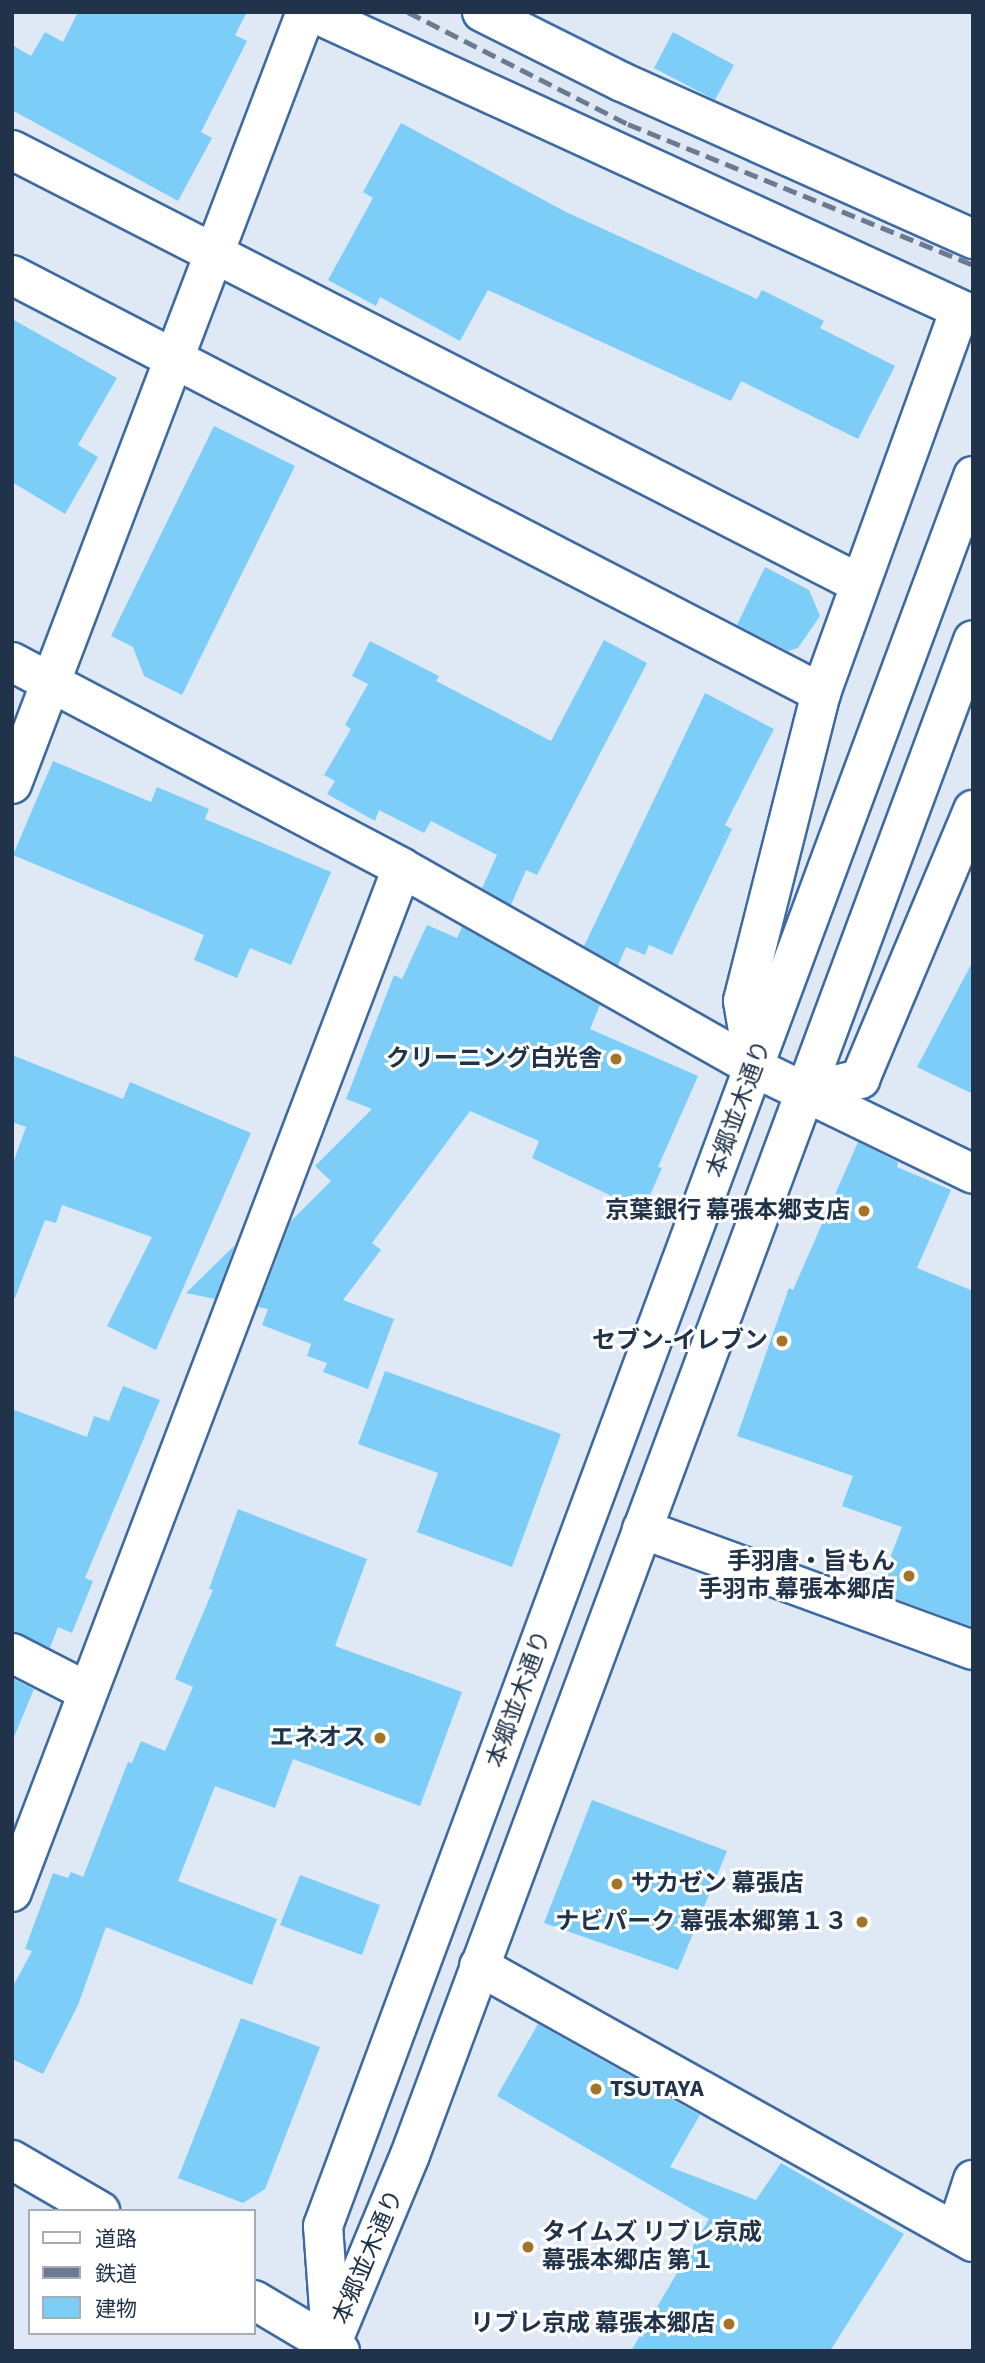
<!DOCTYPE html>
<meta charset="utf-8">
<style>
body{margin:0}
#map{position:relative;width:985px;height:2363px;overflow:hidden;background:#dfe9f6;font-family:"Source Sans 3","Noto Sans JP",sans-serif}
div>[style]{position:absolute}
.building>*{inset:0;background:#7dcdf9}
.roads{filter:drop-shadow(2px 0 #3d6aa1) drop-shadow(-2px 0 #3d6aa1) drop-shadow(0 2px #3d6aa1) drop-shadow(0 -2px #3d6aa1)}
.minor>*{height:38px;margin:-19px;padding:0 19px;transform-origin:19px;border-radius:19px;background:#fff}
.rail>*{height:5px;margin-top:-2.5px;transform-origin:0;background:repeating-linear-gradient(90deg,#6b7a8e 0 14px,transparent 0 21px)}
.dots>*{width:19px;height:19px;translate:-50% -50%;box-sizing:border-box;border:4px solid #fff;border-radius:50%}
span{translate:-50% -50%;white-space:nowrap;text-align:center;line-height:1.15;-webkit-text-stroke:6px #fff;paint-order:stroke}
.poi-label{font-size:24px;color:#20334b;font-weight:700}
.right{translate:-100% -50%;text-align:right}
.left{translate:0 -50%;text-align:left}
.street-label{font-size:24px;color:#20334b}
.frame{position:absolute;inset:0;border:14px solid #20334b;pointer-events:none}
.legend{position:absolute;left:28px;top:2209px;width:228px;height:126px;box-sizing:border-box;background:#fff;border:2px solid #a6adb7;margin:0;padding:9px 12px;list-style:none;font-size:21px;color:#20334b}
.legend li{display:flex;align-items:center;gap:14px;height:35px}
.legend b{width:35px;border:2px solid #a6adb7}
</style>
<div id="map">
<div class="building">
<div style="clip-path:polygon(78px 12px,247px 12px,235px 35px,247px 41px,201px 132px,212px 138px,178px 201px,12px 110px,12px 45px,31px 56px,45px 32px,63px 42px)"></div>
<div style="clip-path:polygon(673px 32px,734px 65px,715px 100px,654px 68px)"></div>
<div style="clip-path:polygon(401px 123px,566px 212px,757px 299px,762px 290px,824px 321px,820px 328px,895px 366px,858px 439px,741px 381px,731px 401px,488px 290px,460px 341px,380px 297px,376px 306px,328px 280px,373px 198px,363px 192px)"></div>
<div style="clip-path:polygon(12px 319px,117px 378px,78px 445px,98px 457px,65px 514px,12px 482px)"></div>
<div style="clip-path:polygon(214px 426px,295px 466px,182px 695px,144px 676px,133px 647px,111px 636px)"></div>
<div style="clip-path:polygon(765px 567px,809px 590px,820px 616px,798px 648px,788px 651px,737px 625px)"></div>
<div style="clip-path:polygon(604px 640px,647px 663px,537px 875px,526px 870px,511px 905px,482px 888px,497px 855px,431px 821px,424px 833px,379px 810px,375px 821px,327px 794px,335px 781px,324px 775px,351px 729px,345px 725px,368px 684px,352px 676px,370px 641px,439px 676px,436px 681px,551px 741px)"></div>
<div style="clip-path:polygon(705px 693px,774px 729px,725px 825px,732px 829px,672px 955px,649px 945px,645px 955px,626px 947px,618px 965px,584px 946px)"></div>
<div style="clip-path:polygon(53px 761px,151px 802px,157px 787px,209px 809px,205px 819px,331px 872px,291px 965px,250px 948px,237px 978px,194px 960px,204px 935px,13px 855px)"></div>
<div style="clip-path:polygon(427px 925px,457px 938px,462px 927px,600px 1005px,590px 1029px,698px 1076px,658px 1167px,662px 1168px,643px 1211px,532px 1158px,539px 1141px,470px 1111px,372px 1243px,381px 1250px,343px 1300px,394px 1319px,368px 1389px,323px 1372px,327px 1363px,307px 1356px,311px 1344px,262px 1325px,268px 1309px,258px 1307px,291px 1221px,331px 1181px,315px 1166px,372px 1109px,346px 1099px,394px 975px,402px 979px)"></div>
<div style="clip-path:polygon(973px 961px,973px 1094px,917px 1067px)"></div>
<div style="clip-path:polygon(12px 1055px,123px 1099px,130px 1082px,251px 1133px,156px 1350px,107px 1326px,152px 1237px,62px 1205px,56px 1223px,45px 1220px,15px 1298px,12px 1297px,12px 1166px,26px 1127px,12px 1122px)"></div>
<div style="clip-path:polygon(858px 1142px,898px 1162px,897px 1167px,951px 1190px,917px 1268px,973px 1291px,973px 1627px,877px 1592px,902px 1527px,842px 1506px,853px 1476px,737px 1436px,789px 1288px,793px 1290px)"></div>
<div style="clip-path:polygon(235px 1245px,215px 1299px,186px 1293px)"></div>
<div style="clip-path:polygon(385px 1371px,561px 1434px,512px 1567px,417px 1532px,438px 1473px,358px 1444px)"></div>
<div style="clip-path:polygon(123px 1386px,160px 1400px,85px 1578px,93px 1581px,72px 1633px,58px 1627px,50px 1648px,12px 1631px,12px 1409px,87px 1437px,94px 1416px,109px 1421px)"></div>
<div style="clip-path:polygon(238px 1509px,367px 1559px,335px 1646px,462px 1692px,420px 1806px,293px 1759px,275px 1808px,215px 1786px,178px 1881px,277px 1919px,252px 1985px,106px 1927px,78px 2005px,43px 2074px,12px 2059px,12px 1988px,32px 1951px,25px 1949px,53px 1873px,68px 1878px,71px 1872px,83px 1877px,128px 1762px,132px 1763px,141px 1741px,165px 1751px,193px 1687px,175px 1679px,213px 1590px,209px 1589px)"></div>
<div style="clip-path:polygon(12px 1678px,34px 1689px,14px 1737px,12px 1737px)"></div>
<div style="clip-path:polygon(592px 1800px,727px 1851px,678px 1970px,544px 1923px)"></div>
<div style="clip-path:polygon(300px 1875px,380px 1905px,362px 1955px,280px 1925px)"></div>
<div style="clip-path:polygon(241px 2018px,320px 2047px,265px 2189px,243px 2203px,178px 2178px)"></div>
<div style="clip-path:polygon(538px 2024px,700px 2115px,670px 2167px,756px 2200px,781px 2163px,904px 2234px,830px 2351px,631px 2351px,709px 2219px,497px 2096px)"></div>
</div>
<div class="roads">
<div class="minor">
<div style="left:312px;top:12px;width:727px;rotate:24.63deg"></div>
<div style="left:482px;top:12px;width:157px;rotate:26.6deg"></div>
<div style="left:622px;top:82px;width:385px;rotate:24.1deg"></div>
<div style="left:12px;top:150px;width:950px;rotate:27.1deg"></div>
<div style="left:12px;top:275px;width:911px;rotate:27.32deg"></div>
<div style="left:12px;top:662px;width:441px;rotate:27.8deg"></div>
<div style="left:402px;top:868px;width:406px;rotate:29.5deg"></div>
<div style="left:755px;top:1068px;width:242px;rotate:25.9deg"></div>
<div style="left:12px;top:784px;width:826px;rotate:-69.15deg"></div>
<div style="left:754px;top:1066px;width:66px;rotate:-99.6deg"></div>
<div style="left:743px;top:1001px;width:318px;rotate:-75.8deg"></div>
<div style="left:821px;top:693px;width:407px;rotate:-70.1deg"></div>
<div style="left:805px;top:1092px;width:57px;rotate:-13.3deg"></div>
<div style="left:860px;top:1079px;width:292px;rotate:-67.2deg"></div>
<div style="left:642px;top:1529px;width:352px;rotate:20.1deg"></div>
<div style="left:12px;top:1653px;width:83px;rotate:27.2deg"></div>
<div style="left:12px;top:1892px;width:1096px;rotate:-69.15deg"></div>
<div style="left:479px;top:1966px;width:566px;rotate:29.19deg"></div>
<div style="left:12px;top:2160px;width:102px;rotate:30.1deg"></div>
<div style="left:956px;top:2232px;width:55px;rotate:-71.9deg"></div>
<div style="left:254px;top:2300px;width:100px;rotate:30.7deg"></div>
<div style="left:333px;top:2340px;width:200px;rotate:-67.4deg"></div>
<div style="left:410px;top:2155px;width:1616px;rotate:-69.61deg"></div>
<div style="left:332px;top:2351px;width:125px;rotate:-94.1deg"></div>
<div style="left:323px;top:2226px;width:1867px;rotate:-69.62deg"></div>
</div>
</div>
<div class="rail">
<div style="left:408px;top:12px;width:247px;rotate:27deg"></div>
<div style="left:628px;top:124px;width:373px;rotate:22.2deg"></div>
</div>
<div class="dots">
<div style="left:616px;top:1059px;background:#a37327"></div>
<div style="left:864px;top:1211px;background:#a37327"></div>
<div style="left:782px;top:1341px;background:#a37327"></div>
<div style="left:909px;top:1576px;background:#a37327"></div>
<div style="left:380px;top:1738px;background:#a37327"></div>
<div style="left:617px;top:1884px;background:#a37327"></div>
<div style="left:862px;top:1922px;background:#a37327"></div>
<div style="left:596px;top:2089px;background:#a37327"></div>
<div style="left:528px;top:2247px;background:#a37327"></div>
<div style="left:729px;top:2324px;background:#a37327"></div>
</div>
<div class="poi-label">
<span class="right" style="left:602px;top:1059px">クリーニング白光舎</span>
<span class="right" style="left:850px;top:1211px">京葉銀行 幕張本郷支店</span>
<span class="right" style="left:768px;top:1341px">セブン-イレブン</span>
<span class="right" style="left:895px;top:1576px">手羽唐・旨もん<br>手羽市 幕張本郷店</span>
<span class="right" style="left:366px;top:1738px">エネオス</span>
<span class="left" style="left:631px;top:1884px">サカゼン 幕張店</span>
<span class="right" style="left:848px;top:1922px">ナビパーク 幕張本郷第１３</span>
<span class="left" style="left:610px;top:2089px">TSUTAYA</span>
<span class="left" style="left:542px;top:2247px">タイムズ リブレ京成<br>幕張本郷店 第１</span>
<span class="right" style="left:715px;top:2324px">リブレ京成 幕張本郷店</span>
</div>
<div class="street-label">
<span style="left:739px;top:1109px;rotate:-70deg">本郷並木通り</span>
<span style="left:519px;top:1699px;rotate:-70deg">本郷並木通り</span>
<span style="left:368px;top:2257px;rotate:-67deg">本郷並木通り</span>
</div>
<div class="frame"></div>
<ul class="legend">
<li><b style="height:9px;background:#fff"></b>道路</li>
<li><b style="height:9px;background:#6b7a8e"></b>鉄道</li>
<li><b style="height:19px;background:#7dcdf9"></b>建物</li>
</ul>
</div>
